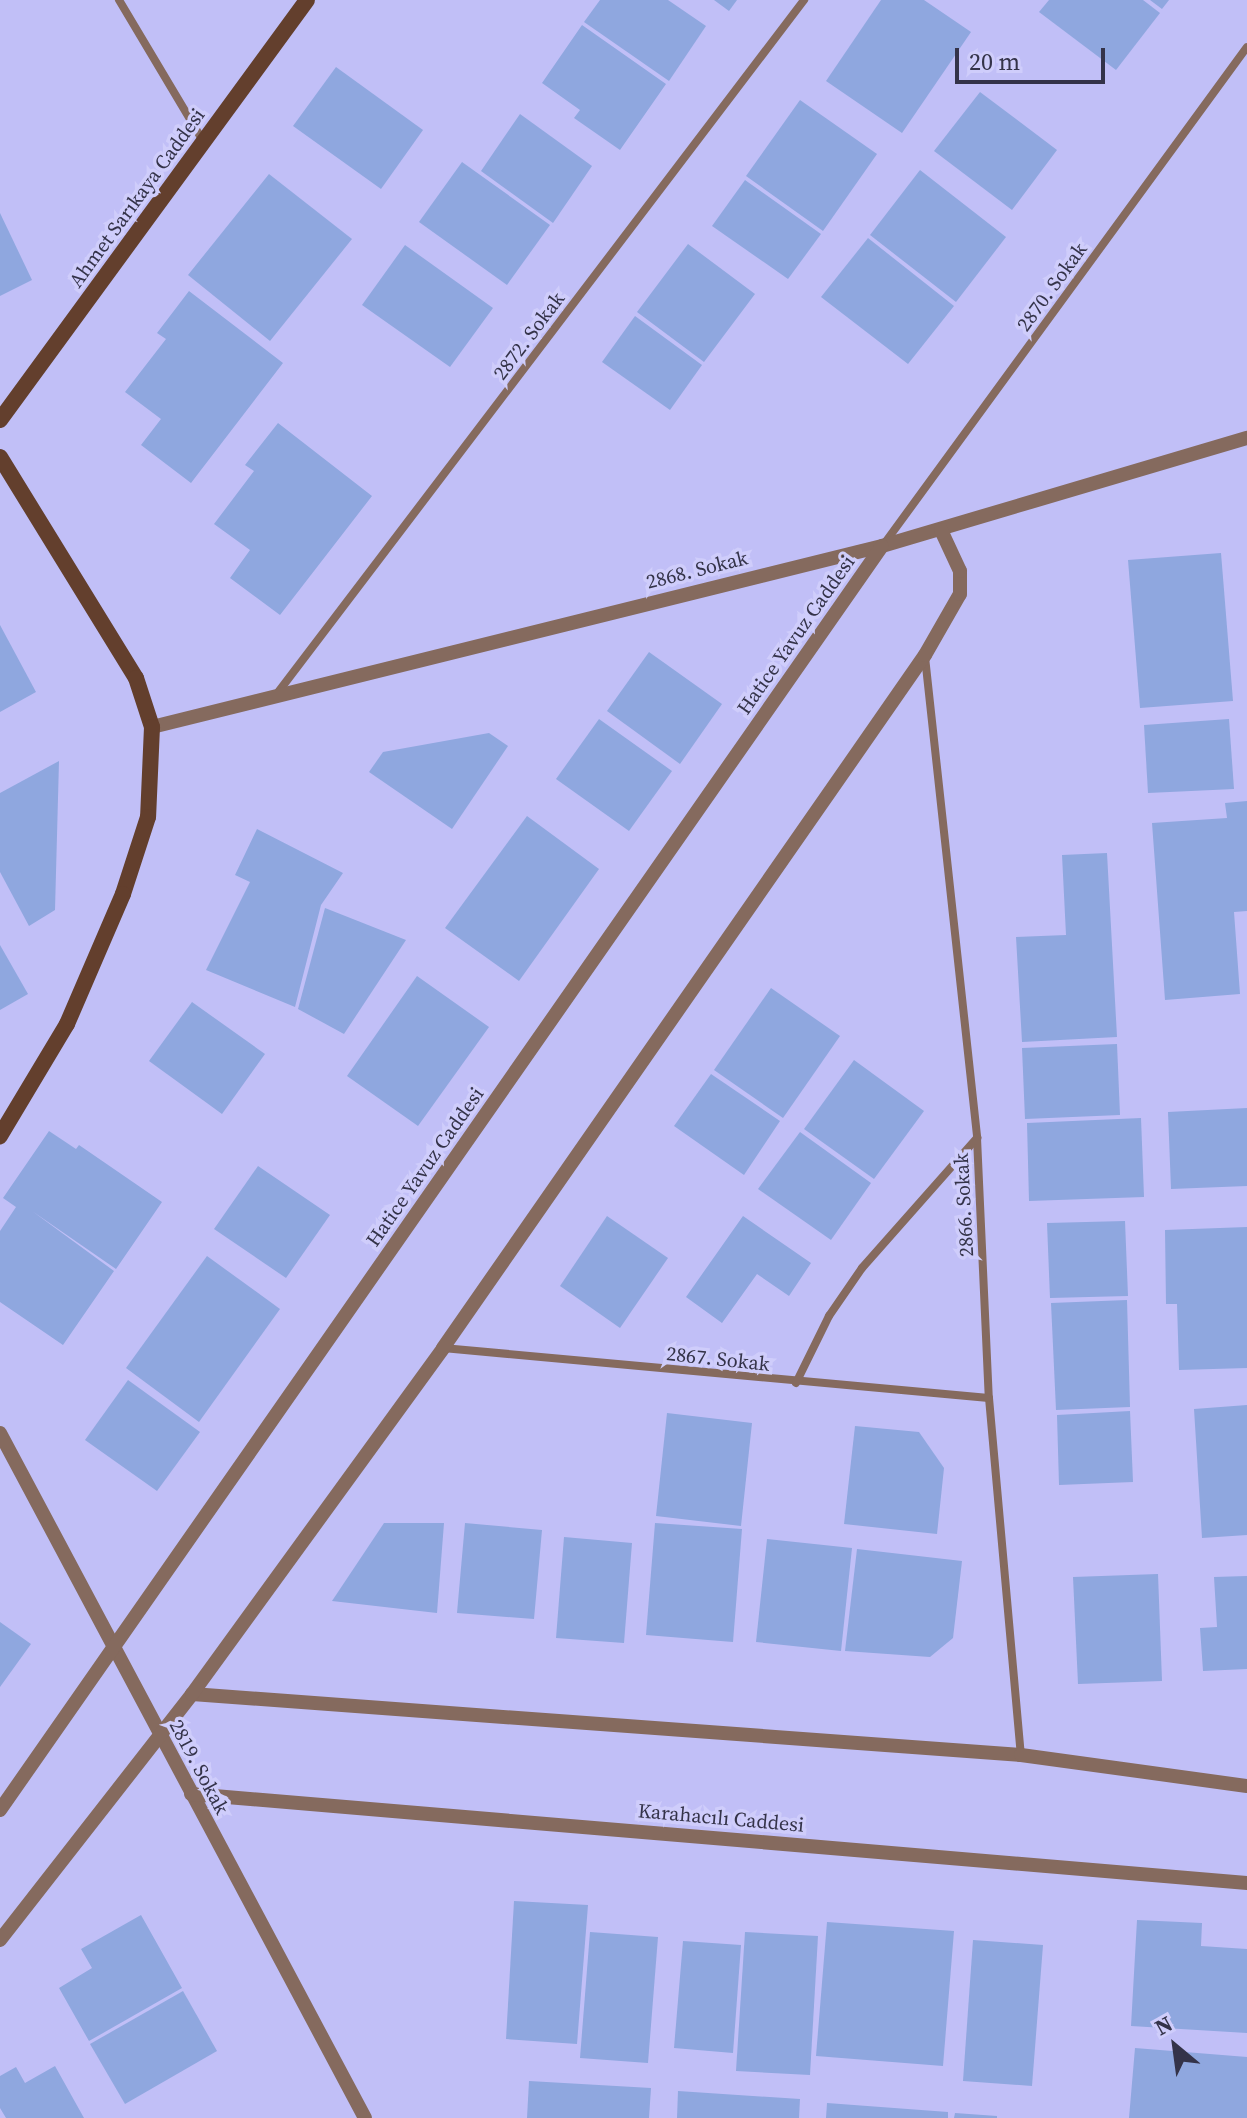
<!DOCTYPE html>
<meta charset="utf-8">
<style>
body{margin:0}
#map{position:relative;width:1247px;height:2118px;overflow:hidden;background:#c1bff7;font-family:"Source Serif 4",serif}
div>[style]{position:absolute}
.building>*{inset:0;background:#8fa7df}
.minor>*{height:8px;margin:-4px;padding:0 4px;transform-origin:4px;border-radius:4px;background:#856a5e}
.tertiary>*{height:14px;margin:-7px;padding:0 7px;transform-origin:7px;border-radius:7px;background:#856a5e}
.secondary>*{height:16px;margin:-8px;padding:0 8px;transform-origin:8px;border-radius:8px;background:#633f2d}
span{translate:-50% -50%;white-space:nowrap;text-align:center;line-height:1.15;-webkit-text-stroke:7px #cfcdfb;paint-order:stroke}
.street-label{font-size:20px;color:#343349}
.north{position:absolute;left:1135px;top:2006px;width:80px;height:80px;-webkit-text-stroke:6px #cfcdfb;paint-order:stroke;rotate:331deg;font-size:22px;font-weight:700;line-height:32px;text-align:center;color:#343349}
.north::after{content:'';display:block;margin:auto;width:28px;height:36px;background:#343349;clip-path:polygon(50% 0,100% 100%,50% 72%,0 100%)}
.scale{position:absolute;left:955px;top:48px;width:150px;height:36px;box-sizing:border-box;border:4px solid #343349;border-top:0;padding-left:10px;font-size:24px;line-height:28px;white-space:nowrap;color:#343349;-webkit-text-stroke:6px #cfcdfb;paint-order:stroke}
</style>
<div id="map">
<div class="building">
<div style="clip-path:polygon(600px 0,668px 0,706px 26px,669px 81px,584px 22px)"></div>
<div style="clip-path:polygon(714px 0,737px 0,729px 11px)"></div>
<div style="clip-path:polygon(881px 0,924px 0,971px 32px,902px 133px,826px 81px)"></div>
<div style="clip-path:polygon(1049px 0,1143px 0,1160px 13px,1116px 70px,1039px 12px)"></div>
<div style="clip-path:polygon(1150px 0,1169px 0,1162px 9px)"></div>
<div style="clip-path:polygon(582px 25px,666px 84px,620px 150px,574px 118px,580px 110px,542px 83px)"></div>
<div style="clip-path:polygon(336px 67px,423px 130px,381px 189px,293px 126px)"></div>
<div style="clip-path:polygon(980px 92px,1057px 150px,1012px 210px,934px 151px)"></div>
<div style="clip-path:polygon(800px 100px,877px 154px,823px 231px,746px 176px)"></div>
<div style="clip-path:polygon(520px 114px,592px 166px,553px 223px,481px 171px)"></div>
<div style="clip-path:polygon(462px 162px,550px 225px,507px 285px,419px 222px)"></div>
<div style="clip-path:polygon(920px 170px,1006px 237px,956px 302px,870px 235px)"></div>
<div style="clip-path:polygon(269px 174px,352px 239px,270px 341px,188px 275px)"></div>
<div style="clip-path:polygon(745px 180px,821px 234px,788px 279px,712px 226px)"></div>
<div style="clip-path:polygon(0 213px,32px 280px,0 296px)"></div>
<div style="clip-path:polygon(868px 238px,954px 306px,908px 364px,821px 297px)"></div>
<div style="clip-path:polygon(688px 244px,755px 294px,704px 362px,637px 312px)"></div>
<div style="clip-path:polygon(405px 245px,493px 308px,450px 367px,362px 305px)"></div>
<div style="clip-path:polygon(189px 291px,283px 363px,191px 483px,141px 445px,161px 419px,125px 392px,166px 339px,157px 333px)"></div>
<div style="clip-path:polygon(635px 316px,702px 365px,670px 410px,602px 362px)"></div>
<div style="clip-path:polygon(278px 423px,372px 496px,280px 615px,230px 578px,250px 550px,214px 524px,254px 471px,245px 465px)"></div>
<div style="clip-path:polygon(1221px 553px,1233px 701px,1140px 708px,1128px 560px)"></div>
<div style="clip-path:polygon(0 625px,36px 692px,0 712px)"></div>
<div style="clip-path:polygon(649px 652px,722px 704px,680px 764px,607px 711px)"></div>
<div style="clip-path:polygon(599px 719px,672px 771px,629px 831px,556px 779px)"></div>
<div style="clip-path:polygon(1229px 719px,1234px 789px,1148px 793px,1144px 725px)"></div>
<div style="clip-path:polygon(489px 733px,508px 746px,452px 829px,369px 772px,383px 752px)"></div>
<div style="clip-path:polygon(59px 761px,55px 910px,29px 926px,0 872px,0 793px)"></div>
<div style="clip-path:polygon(1247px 801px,1247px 911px,1234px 912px,1240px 994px,1165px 1000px,1152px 823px,1227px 818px,1225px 803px)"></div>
<div style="clip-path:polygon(527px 816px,599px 869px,519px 981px,445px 928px)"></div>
<div style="clip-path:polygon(257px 829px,343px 873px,321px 905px,295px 1007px,206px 970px,250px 882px,235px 875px)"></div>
<div style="clip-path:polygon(1107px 853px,1117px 1037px,1022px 1042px,1016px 937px,1066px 935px,1062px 855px)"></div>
<div style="clip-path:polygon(325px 908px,406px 940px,344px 1034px,298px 1009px)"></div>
<div style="clip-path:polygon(0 945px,28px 994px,0 1010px)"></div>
<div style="clip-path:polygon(417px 976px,489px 1027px,418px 1126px,347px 1076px)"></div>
<div style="clip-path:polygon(771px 988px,840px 1036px,783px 1118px,714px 1070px)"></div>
<div style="clip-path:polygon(192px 1002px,265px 1054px,222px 1114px,149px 1061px)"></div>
<div style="clip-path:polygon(1117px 1044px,1120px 1115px,1025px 1119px,1022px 1048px)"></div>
<div style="clip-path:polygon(854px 1060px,924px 1111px,874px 1179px,804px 1129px)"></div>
<div style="clip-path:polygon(711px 1074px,780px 1121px,744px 1175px,674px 1126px)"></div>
<div style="clip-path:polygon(1247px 1108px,1247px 1186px,1171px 1189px,1168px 1112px)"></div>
<div style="clip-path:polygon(1141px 1118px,1144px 1197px,1029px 1201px,1027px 1123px)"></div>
<div style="clip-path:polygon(49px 1131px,76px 1149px,79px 1145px,162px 1202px,116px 1269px,32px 1211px,114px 1271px,63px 1345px,0 1302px,0 1231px,16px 1207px,3px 1198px)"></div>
<div style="clip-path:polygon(800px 1132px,871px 1183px,831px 1240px,758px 1189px)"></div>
<div style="clip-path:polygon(258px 1166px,330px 1215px,286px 1278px,214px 1229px)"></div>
<div style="clip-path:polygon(607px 1216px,668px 1258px,620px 1328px,560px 1286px)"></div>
<div style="clip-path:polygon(743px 1216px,811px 1263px,789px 1296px,757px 1274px,722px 1323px,686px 1297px)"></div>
<div style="clip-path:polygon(1125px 1221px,1128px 1296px,1050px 1298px,1047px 1223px)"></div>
<div style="clip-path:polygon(1247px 1227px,1247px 1368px,1179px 1370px,1177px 1304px,1166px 1304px,1165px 1230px)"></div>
<div style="clip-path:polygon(207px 1256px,280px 1309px,199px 1422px,126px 1368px)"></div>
<div style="clip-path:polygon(1127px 1300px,1130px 1407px,1056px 1410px,1051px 1303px)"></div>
<div style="clip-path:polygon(128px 1380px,200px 1432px,157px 1491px,85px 1440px)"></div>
<div style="clip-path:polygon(1247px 1405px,1247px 1535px,1202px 1538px,1194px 1409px)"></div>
<div style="clip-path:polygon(1130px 1411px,1133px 1482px,1059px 1485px,1057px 1415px)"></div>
<div style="clip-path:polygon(667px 1413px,752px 1423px,741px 1526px,656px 1516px)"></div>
<div style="clip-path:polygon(855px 1426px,919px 1432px,944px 1468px,937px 1534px,844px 1524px)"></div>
<div style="clip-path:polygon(384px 1523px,444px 1523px,437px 1613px,332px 1601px)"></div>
<div style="clip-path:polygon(465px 1523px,542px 1530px,534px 1619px,457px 1613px)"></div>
<div style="clip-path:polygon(655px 1523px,742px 1529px,733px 1642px,646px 1635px)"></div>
<div style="clip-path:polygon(564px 1537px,632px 1543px,624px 1643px,556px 1638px)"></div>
<div style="clip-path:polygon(767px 1539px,852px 1548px,841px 1651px,756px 1642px)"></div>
<div style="clip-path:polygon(857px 1549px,962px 1561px,953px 1638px,930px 1657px,845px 1651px)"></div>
<div style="clip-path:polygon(1158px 1574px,1162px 1681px,1078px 1684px,1073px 1577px)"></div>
<div style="clip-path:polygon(1247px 1576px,1247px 1669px,1203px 1671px,1200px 1628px,1217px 1627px,1214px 1577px)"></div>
<div style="clip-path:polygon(0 1622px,31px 1644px,0 1687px)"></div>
<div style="clip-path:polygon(514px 1901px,588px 1905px,577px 2044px,506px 2039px)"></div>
<div style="clip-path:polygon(141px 1915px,182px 1988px,89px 2041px,59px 1988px,92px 1968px,81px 1949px)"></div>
<div style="clip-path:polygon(1137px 1920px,1202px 1923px,1201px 1946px,1247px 1949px,1247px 2033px,1131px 2026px)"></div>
<div style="clip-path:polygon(827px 1922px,954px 1931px,943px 2066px,816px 2056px)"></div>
<div style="clip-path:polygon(590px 1932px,658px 1937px,648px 2063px,580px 2058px)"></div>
<div style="clip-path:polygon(745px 1932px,818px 1936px,810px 2075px,736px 2071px)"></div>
<div style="clip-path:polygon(973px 1940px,1043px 1945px,1032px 2086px,963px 2081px)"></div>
<div style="clip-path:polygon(683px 1941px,741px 1945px,733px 2053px,674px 2048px)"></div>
<div style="clip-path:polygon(183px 1991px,217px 2051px,125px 2104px,90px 2044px)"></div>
<div style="clip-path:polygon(1135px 2048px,1247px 2057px,1247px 2118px,1129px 2118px)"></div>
<div style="clip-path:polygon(55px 2066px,84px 2118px,6px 2118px,0 2108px,0 2076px,16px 2067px,25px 2083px)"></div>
<div style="clip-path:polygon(529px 2081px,651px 2088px,649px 2118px,527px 2118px)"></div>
<div style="clip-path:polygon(678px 2091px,800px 2099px,799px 2118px,677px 2118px)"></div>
<div style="clip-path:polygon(827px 2103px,948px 2112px,948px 2118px,826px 2118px)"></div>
<div style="clip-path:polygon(955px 2113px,997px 2116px,997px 2118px,954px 2118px)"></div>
</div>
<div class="minor">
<div style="left:119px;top:0;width:164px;rotate:59.2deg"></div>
<div style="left:884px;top:544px;width:615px;rotate:-53.86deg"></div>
<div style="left:925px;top:657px;width:484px;rotate:83.8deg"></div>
<div style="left:977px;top:1138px;width:260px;rotate:87.4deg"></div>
<div style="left:989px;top:1398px;width:358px;rotate:84.9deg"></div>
<div style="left:279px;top:691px;width:868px;rotate:-52.77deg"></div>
<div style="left:443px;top:1348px;width:548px;rotate:5.23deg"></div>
<div style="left:796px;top:1383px;width:75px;rotate:-63.8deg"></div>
<div style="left:829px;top:1316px;width:58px;rotate:-55.5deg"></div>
<div style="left:862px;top:1268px;width:174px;rotate:-48.5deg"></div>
</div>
<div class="tertiary">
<div style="left:152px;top:727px;width:752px;rotate:-13.93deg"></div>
<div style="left:882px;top:546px;width:381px;rotate:-16.5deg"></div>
<div style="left:0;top:1433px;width:776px;rotate:61.95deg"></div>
<div style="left:192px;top:1694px;width:831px;rotate:4.21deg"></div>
<div style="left:1021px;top:1755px;width:228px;rotate:7.8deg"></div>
<div style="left:191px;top:1794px;width:1060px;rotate:4.82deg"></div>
<div style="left:0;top:1810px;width:1541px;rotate:-55.09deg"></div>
<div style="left:0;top:1940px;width:312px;rotate:-52deg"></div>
<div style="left:192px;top:1694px;width:427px;rotate:-54deg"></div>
<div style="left:443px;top:1348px;width:844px;rotate:-55.18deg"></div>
<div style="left:925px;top:655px;width:70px;rotate:-60.2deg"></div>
<div style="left:960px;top:594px;width:23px;rotate:-90deg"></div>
<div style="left:960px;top:571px;width:45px;rotate:-114.9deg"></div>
</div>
<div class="secondary">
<div style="left:0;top:420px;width:520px;rotate:-53.83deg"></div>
<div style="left:0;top:457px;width:259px;rotate:58.4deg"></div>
<div style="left:136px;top:678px;width:52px;rotate:71.9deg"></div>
<div style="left:152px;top:727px;width:90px;rotate:92.5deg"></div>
<div style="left:148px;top:817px;width:81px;rotate:108deg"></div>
<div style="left:123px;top:894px;width:142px;rotate:113.3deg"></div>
<div style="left:67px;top:1024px;width:131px;rotate:120.9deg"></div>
</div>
<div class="street-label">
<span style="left:137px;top:198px;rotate:-54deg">Ahmet Sarıkaya Caddesi</span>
<span style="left:1052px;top:287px;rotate:-54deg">2870. Sokak</span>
<span style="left:529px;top:336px;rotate:-53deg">2872. Sokak</span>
<span style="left:697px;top:570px;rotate:-14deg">2868. Sokak</span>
<span style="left:796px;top:635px;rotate:-55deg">Hatice Yavuz Caddesi</span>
<span style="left:425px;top:1167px;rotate:-55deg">Hatice Yavuz Caddesi</span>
<span style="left:964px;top:1205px;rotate:-93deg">2866. Sokak</span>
<span style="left:718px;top:1359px;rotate:6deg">2867. Sokak</span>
<span style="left:199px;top:1767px;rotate:62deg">2819. Sokak</span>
<span style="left:721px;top:1818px;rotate:5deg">Karahacılı Caddesi</span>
</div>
<div class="north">N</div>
<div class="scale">20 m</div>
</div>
